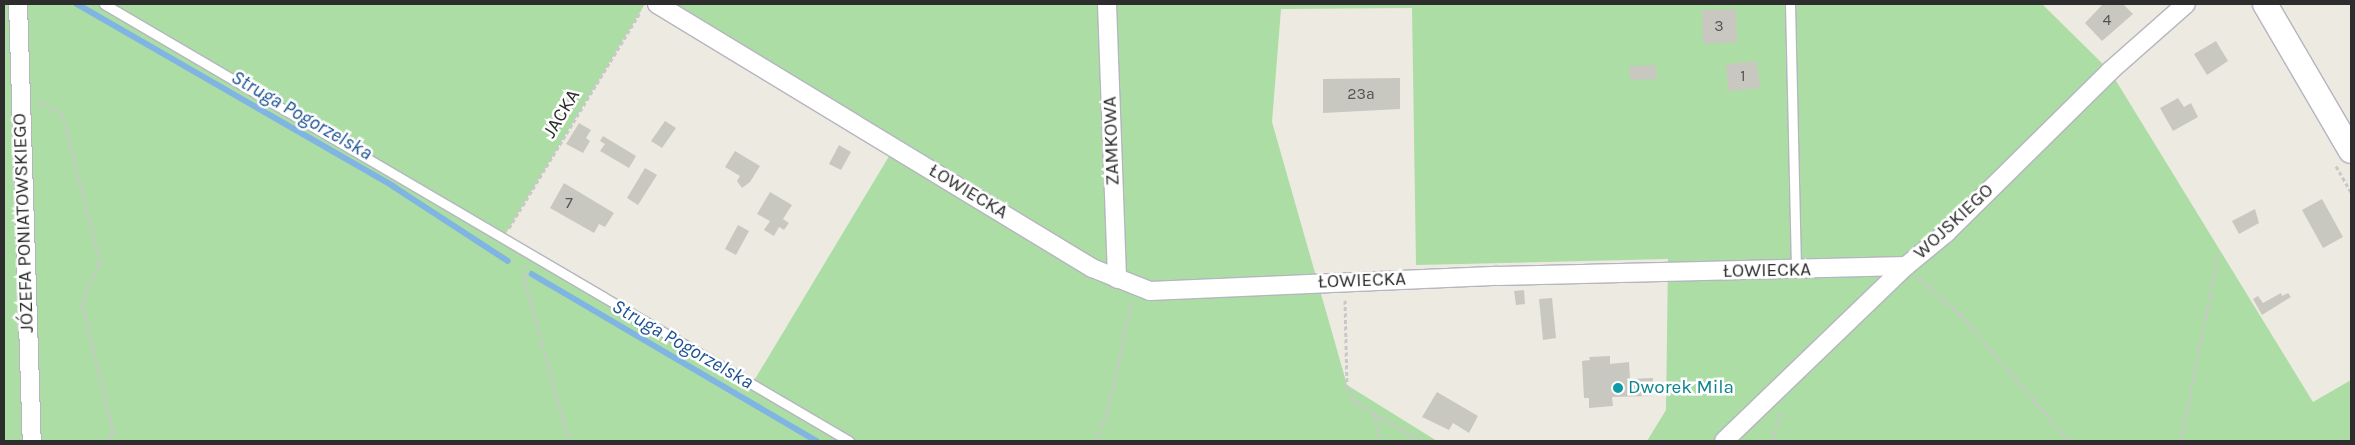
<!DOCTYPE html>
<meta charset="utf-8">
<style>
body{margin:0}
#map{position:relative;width:2355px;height:445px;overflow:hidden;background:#edeae2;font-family:Karla,sans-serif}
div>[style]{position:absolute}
.green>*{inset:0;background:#acdda4}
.stream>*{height:5.5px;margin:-2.75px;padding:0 2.75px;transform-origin:2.75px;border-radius:2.75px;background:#80b5e3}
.building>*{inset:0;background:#c9c8c0}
.path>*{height:3px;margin-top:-1.5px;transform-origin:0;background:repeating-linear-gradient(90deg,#c8c8c8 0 4px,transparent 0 6.5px)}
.roads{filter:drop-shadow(1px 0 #b5b5bf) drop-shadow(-1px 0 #b5b5bf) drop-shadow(0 1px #b5b5bf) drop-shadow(0 -1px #b5b5bf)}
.lane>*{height:9px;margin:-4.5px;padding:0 4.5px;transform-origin:4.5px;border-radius:4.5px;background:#fff}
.street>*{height:18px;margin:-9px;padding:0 9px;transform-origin:9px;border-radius:9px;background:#fff}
.secondary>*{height:24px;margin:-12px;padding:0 12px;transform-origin:12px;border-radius:12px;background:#fff}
.dots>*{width:14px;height:14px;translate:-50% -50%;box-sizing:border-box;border:2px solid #fff;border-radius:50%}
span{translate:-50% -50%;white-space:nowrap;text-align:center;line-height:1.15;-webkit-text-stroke:5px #fff;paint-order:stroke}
.number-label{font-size:16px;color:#545452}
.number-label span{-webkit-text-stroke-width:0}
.street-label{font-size:19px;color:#2d2d2d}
.culture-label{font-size:19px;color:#0d838f}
.left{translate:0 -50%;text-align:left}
.water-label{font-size:20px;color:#1c5293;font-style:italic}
.frame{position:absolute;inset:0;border:5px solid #2d2d2d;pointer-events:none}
</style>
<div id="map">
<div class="green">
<div style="clip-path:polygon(4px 4px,645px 4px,503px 238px,752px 384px,894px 148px,657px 4px,2042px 4px,2110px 71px,2313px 402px,2351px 380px,2351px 441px,1647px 441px,1666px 410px,1668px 259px,1416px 265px,1412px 8px,1281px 9px,1272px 122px,1347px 385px,1437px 441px,4px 441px)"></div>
</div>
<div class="stream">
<div style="left:77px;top:4px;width:365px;rotate:29.9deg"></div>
<div style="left:393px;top:186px;width:137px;rotate:33.1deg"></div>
<div style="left:532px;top:274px;width:330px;rotate:30.4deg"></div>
</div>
<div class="building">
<div style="clip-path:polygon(2103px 4px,2123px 4px,2133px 14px,2102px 41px,2085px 23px)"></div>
<div style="clip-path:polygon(1736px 9px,1737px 42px,1703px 44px,1702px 10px)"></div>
<div style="clip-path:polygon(2216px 41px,2228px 61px,2207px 75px,2194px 54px)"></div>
<div style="clip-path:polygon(1757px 61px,1760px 88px,1728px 91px,1726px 64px)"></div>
<div style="clip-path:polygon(1656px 65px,1657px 79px,1630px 80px,1629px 66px)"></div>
<div style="clip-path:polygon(1400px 78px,1400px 109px,1323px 113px,1323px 79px)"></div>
<div style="clip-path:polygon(2178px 98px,2184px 107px,2191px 103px,2198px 117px,2173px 131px,2160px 108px)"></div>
<div style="clip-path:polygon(665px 121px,676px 128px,662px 148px,651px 141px)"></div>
<div style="clip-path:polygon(579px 123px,591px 130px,586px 138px,590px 141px,583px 153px,566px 144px)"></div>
<div style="clip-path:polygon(603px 136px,636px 156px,629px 168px,600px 151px,605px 144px,600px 141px)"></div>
<div style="clip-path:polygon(839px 145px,851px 152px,841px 170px,829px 164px)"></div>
<div style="clip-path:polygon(735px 151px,760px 166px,750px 182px,742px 188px,737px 181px,740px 176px,725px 167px)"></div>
<div style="clip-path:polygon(645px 168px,657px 175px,638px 205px,627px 198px)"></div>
<div style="clip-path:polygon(564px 183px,614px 213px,605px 227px,599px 224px,594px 233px,550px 208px)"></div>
<div style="clip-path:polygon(770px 192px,792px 205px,783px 219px,789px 223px,784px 230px,779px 227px,774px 236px,764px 230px,770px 221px,757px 214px)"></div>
<div style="clip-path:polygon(2322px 199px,2343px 237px,2323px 248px,2302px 210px)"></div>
<div style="clip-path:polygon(2255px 209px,2259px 223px,2239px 234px,2232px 221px)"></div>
<div style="clip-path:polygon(738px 225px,749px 231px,736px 255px,725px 249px)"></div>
<div style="clip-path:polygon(1524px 290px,1525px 304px,1516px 305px,1514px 291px)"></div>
<div style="clip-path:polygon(2281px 293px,2282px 296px,2288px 293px,2291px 297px,2262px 315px,2253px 299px,2258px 296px,2263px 303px)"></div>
<div style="clip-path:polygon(1552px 298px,1556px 338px,1543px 340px,1539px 299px)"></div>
<div style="clip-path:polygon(1610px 356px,1610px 364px,1629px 362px,1630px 379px,1653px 378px,1653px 396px,1612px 397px,1613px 406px,1589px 408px,1589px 398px,1584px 398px,1582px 361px,1590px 360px,1589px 357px)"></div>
<div style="clip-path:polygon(1437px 392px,1478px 416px,1469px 433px,1453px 423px,1449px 430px,1422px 417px)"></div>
</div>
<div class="path">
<div style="left:37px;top:101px;width:28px;rotate:26deg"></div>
<div style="left:62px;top:113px;width:153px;rotate:75.6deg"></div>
<div style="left:100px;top:261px;width:46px;rotate:113.2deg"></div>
<div style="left:82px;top:303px;width:132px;rotate:76.4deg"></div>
<div style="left:113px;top:431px;width:11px;rotate:117deg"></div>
<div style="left:2336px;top:166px;width:30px;rotate:60deg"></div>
<div style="left:509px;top:228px;width:254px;rotate:-58.7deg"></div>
<div style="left:525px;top:265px;width:17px;rotate:90deg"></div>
<div style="left:525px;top:282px;width:165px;rotate:74.5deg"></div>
<div style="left:1918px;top:277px;width:56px;rotate:41.4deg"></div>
<div style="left:1960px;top:314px;width:167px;rotate:49.4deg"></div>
<div style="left:1345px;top:300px;width:86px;rotate:88.7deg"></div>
<div style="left:1347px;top:386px;width:18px;rotate:61deg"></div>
<div style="left:1356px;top:402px;width:76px;rotate:31deg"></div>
<div style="left:1375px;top:414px;width:27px;rotate:80deg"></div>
<div style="left:1095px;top:441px;width:37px;rotate:-68deg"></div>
<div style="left:1109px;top:407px;width:107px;rotate:-78.2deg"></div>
<div style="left:1772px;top:441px;width:31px;rotate:-73deg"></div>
<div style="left:2181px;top:441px;width:191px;rotate:-78.8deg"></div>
</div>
<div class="roads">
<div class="lane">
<div style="left:104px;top:4px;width:864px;rotate:30.39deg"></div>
<div style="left:1790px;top:4px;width:266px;rotate:88.7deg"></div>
</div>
<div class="street">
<div style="left:18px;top:4px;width:437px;rotate:88.2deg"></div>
<div style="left:657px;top:4px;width:509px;rotate:31.25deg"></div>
<div style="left:1092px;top:268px;width:62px;rotate:21.6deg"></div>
<div style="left:1150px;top:291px;width:348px;rotate:-2.5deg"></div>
<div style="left:1498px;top:276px;width:408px;rotate:-1.4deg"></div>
<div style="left:1107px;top:4px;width:275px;rotate:87.9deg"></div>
<div style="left:1724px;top:441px;width:252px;rotate:-43.9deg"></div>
<div style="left:1906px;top:266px;width:52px;rotate:-39.5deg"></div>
<div style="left:1946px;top:233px;width:231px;rotate:-44.6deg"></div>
<div style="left:2110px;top:71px;width:101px;rotate:-41.4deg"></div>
</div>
<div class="secondary">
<div style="left:2265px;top:4px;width:170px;rotate:59.7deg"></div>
</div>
</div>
<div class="dots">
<div style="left:1618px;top:388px;background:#0f9aa8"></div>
</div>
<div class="number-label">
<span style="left:2107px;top:20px">4</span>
<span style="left:1719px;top:26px">3</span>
<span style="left:1743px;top:76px">1</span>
<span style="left:1361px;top:94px">23a</span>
<span style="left:569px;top:203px">7</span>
</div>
<div class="street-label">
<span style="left:562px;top:114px;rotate:-59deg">JACKA</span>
<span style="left:1112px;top:141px;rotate:-92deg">ZAMKOWA</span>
<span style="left:968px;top:192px;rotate:31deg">ŁOWIECKA</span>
<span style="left:1954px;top:222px;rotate:-43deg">WOJSKIEGO</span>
<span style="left:24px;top:223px;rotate:-92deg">JÓZEFA PONIATOWSKIEGO</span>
<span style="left:1767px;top:271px;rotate:-1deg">ŁOWIECKA</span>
<span style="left:1362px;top:281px;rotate:-2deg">ŁOWIECKA</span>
</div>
<div class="culture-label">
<span class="left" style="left:1628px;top:388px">Dworek Mila</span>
</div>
<div class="water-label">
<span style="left:302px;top:115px;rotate:30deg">Struga Pogorzelska</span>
<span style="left:683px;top:344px;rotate:30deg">Struga Pogorzelska</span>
</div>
<div class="frame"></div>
</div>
